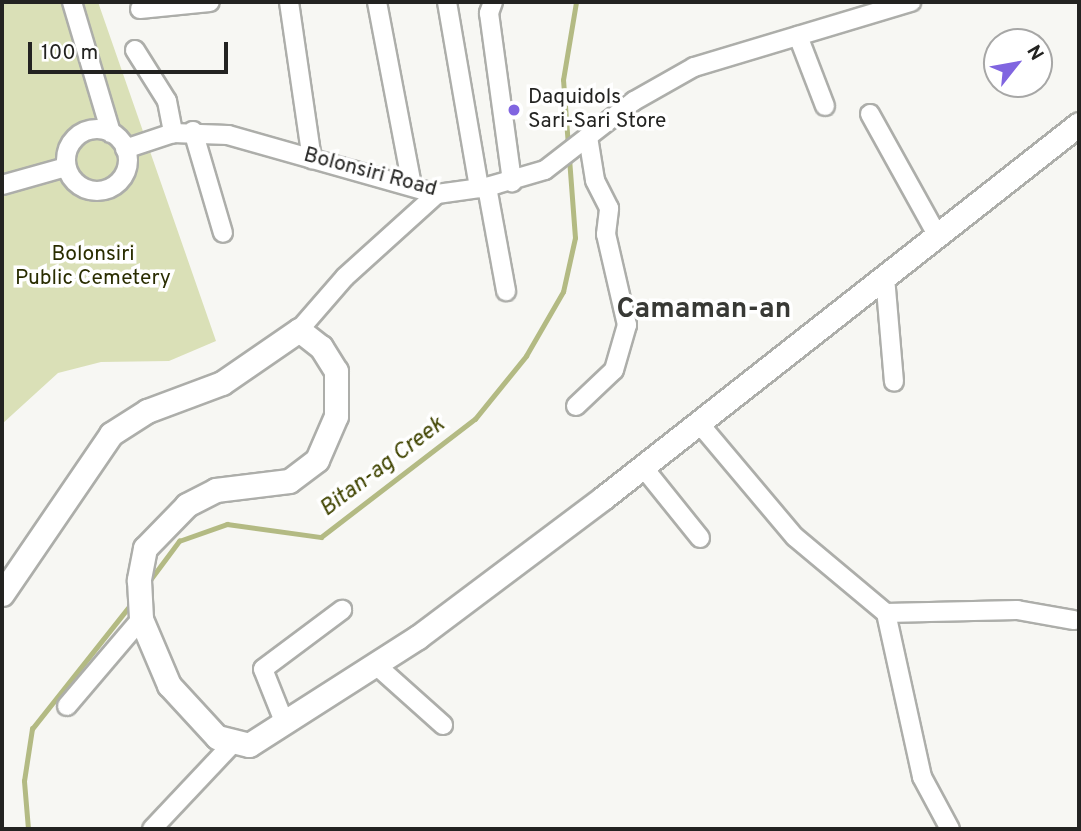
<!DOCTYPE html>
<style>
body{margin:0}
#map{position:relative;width:1081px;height:831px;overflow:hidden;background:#f7f7f3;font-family:Overpass,sans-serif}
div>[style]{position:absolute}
.green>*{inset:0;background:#dae0b7}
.stream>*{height:4.5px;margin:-2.25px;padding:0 2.25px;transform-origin:2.25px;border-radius:2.25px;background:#b3ba83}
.roads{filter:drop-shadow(2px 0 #adaeaa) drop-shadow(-2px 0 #adaeaa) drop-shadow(0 2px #adaeaa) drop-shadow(0 -2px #adaeaa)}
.minor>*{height:18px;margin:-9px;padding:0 9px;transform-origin:9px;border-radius:9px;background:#fff}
.minor>.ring{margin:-9px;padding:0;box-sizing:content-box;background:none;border:18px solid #fff;border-radius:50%}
.major>*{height:23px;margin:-11.5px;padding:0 11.5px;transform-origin:11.5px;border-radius:11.5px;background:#fff}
.dots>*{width:19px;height:19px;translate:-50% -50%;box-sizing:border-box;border:4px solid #fff;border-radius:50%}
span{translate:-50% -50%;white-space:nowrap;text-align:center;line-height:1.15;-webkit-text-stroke:7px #fff;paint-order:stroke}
.poi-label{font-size:21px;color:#232321}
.left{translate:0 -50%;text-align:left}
.street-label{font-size:21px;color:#232321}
.park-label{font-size:21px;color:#2a2d01}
.water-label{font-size:23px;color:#404400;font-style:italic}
.district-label{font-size:28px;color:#383935;font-weight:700}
.frame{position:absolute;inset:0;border:4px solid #232321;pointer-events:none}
.north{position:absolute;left:983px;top:28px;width:70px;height:70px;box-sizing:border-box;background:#fff;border:2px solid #a7a7a6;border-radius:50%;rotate:59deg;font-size:19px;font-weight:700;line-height:28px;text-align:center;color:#232321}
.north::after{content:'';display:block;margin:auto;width:24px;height:32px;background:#8065e0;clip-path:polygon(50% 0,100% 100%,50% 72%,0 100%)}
.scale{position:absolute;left:28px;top:42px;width:200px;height:32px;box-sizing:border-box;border:4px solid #232321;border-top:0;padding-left:9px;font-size:21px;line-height:24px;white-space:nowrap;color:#232321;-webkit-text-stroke:5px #fff;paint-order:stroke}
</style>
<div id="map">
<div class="green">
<div style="clip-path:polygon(2px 2px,98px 2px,216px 341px,169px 361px,101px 362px,58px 373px,2px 424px)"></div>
</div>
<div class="stream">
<div style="left:568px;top:146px;width:66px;rotate:-94.3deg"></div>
<div style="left:563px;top:80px;width:79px;rotate:-80.5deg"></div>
<div style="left:147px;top:584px;width:54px;rotate:-53.3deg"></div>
<div style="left:179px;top:541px;width:51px;rotate:-19.5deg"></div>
<div style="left:227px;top:524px;width:95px;rotate:7.9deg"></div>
<div style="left:321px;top:537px;width:194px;rotate:-37.5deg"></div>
<div style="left:475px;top:419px;width:81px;rotate:-51deg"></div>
<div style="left:526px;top:356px;width:74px;rotate:-60deg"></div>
<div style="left:563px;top:292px;width:55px;rotate:-77.5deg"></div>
<div style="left:575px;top:238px;width:80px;rotate:-94.3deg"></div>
<div style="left:28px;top:829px;width:48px;rotate:-94.8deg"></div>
<div style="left:24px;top:781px;width:53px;rotate:-81.3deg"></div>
<div style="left:32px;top:729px;width:161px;rotate:-51.6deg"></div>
</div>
<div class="roads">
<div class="minor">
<div style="left:72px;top:2px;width:137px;rotate:73.4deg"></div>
<div style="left:289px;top:2px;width:159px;rotate:81.7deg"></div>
<div style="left:377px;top:2px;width:187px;rotate:79.2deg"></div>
<div style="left:447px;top:2px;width:189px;rotate:80.2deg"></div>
<div style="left:493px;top:2px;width:12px;rotate:110deg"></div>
<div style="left:489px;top:13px;width:171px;rotate:82.2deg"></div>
<div style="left:140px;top:9px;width:70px;rotate:-5.7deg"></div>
<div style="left:798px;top:36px;width:75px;rotate:68.9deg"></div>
<div style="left:135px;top:50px;width:60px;rotate:57.9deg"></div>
<div style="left:167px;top:101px;width:33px;rotate:79deg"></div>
<div style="left:870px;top:114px;width:138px;rotate:61deg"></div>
<div class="ring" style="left:66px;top:129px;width:44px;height:44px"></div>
<div style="left:193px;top:131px;width:106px;rotate:73.6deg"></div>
<div style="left:125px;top:149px;width:51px;rotate:-18.4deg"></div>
<div style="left:173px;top:133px;width:55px;rotate:2.1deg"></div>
<div style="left:228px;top:135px;width:217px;rotate:15.8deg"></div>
<div style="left:437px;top:194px;width:50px;rotate:-8deg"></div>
<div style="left:487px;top:187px;width:60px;rotate:-16.3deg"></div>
<div style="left:545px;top:170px;width:113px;rotate:-37.8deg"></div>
<div style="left:634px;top:101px;width:69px;rotate:-29.5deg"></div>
<div style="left:694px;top:67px;width:227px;rotate:-16.7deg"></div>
<div style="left:2px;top:185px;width:66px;rotate:-15.7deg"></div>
<div style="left:487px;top:187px;width:106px;rotate:79.6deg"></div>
<div style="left:885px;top:277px;width:105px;rotate:85.1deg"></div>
<div style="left:299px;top:330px;width:70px;rotate:-49deg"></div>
<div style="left:345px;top:277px;width:124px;rotate:-42.1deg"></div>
<div style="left:576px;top:406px;width:52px;rotate:-43.5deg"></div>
<div style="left:614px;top:370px;width:47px;rotate:-73.9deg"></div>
<div style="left:627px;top:325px;width:93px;rotate:-103deg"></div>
<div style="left:606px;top:234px;width:26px;rotate:-83deg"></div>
<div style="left:609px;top:208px;width:31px;rotate:-117deg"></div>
<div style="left:595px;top:180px;width:44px;rotate:-99.2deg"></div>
<div style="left:698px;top:422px;width:150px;rotate:49.9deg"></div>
<div style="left:795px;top:537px;width:119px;rotate:39.9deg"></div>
<div style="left:886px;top:613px;width:131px;rotate:-1.3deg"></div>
<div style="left:1017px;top:610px;width:58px;rotate:10deg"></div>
<div style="left:643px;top:467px;width:91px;rotate:51.2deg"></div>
<div style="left:886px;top:613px;width:168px;rotate:77.6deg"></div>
<div style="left:922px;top:777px;width:59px;rotate:61.7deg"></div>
<div style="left:376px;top:665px;width:90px;rotate:41.8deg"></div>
<div style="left:67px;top:706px;width:114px;rotate:-49.6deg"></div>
<div style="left:285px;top:724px;width:59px;rotate:-111.8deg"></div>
<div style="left:263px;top:669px;width:99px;rotate:-36.8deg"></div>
<div style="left:152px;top:829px;width:117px;rotate:-46.7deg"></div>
</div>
<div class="major">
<div style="left:2px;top:594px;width:194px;rotate:-55.7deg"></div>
<div style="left:111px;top:434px;width:43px;rotate:-32.6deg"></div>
<div style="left:147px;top:411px;width:80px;rotate:-20.5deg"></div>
<div style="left:222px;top:383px;width:93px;rotate:-34.5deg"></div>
<div style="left:299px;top:330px;width:28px;rotate:38deg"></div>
<div style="left:321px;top:347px;width:28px;rotate:58deg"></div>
<div style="left:336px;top:371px;width:45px;rotate:90deg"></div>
<div style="left:336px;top:416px;width:48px;rotate:113.4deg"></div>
<div style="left:317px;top:460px;width:35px;rotate:143deg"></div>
<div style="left:289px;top:481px;width:74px;rotate:173deg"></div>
<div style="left:216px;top:490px;width:33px;rotate:153deg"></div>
<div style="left:187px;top:505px;width:60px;rotate:134.3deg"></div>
<div style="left:145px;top:548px;width:33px;rotate:101deg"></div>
<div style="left:139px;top:580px;width:39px;rotate:87deg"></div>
<div style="left:141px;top:619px;width:72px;rotate:67deg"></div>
<div style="left:169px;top:685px;width:71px;rotate:47.3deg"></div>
<div style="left:217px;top:737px;width:33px;rotate:14deg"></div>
<div style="left:249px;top:745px;width:201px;rotate:-32.6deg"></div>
<div style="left:418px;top:637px;width:231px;rotate:-36.9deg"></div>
<div style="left:603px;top:498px;width:605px;rotate:-38.16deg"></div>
</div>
</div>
<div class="dots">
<div style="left:514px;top:110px;background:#8065e0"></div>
</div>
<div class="poi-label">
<span class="left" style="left:528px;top:110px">Daquidols<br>Sari-Sari Store</span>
</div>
<div class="street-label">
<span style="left:370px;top:173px;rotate:15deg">Bolonsiri Road</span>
</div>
<div class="park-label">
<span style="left:93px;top:267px">Bolonsiri<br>Public Cemetery</span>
</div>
<div class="water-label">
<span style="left:383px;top:468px;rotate:-37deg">Bitan-ag Creek</span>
</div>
<div class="district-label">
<span style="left:704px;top:310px">Camaman-an</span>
</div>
<div class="frame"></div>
<div class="north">N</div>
<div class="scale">100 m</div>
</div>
